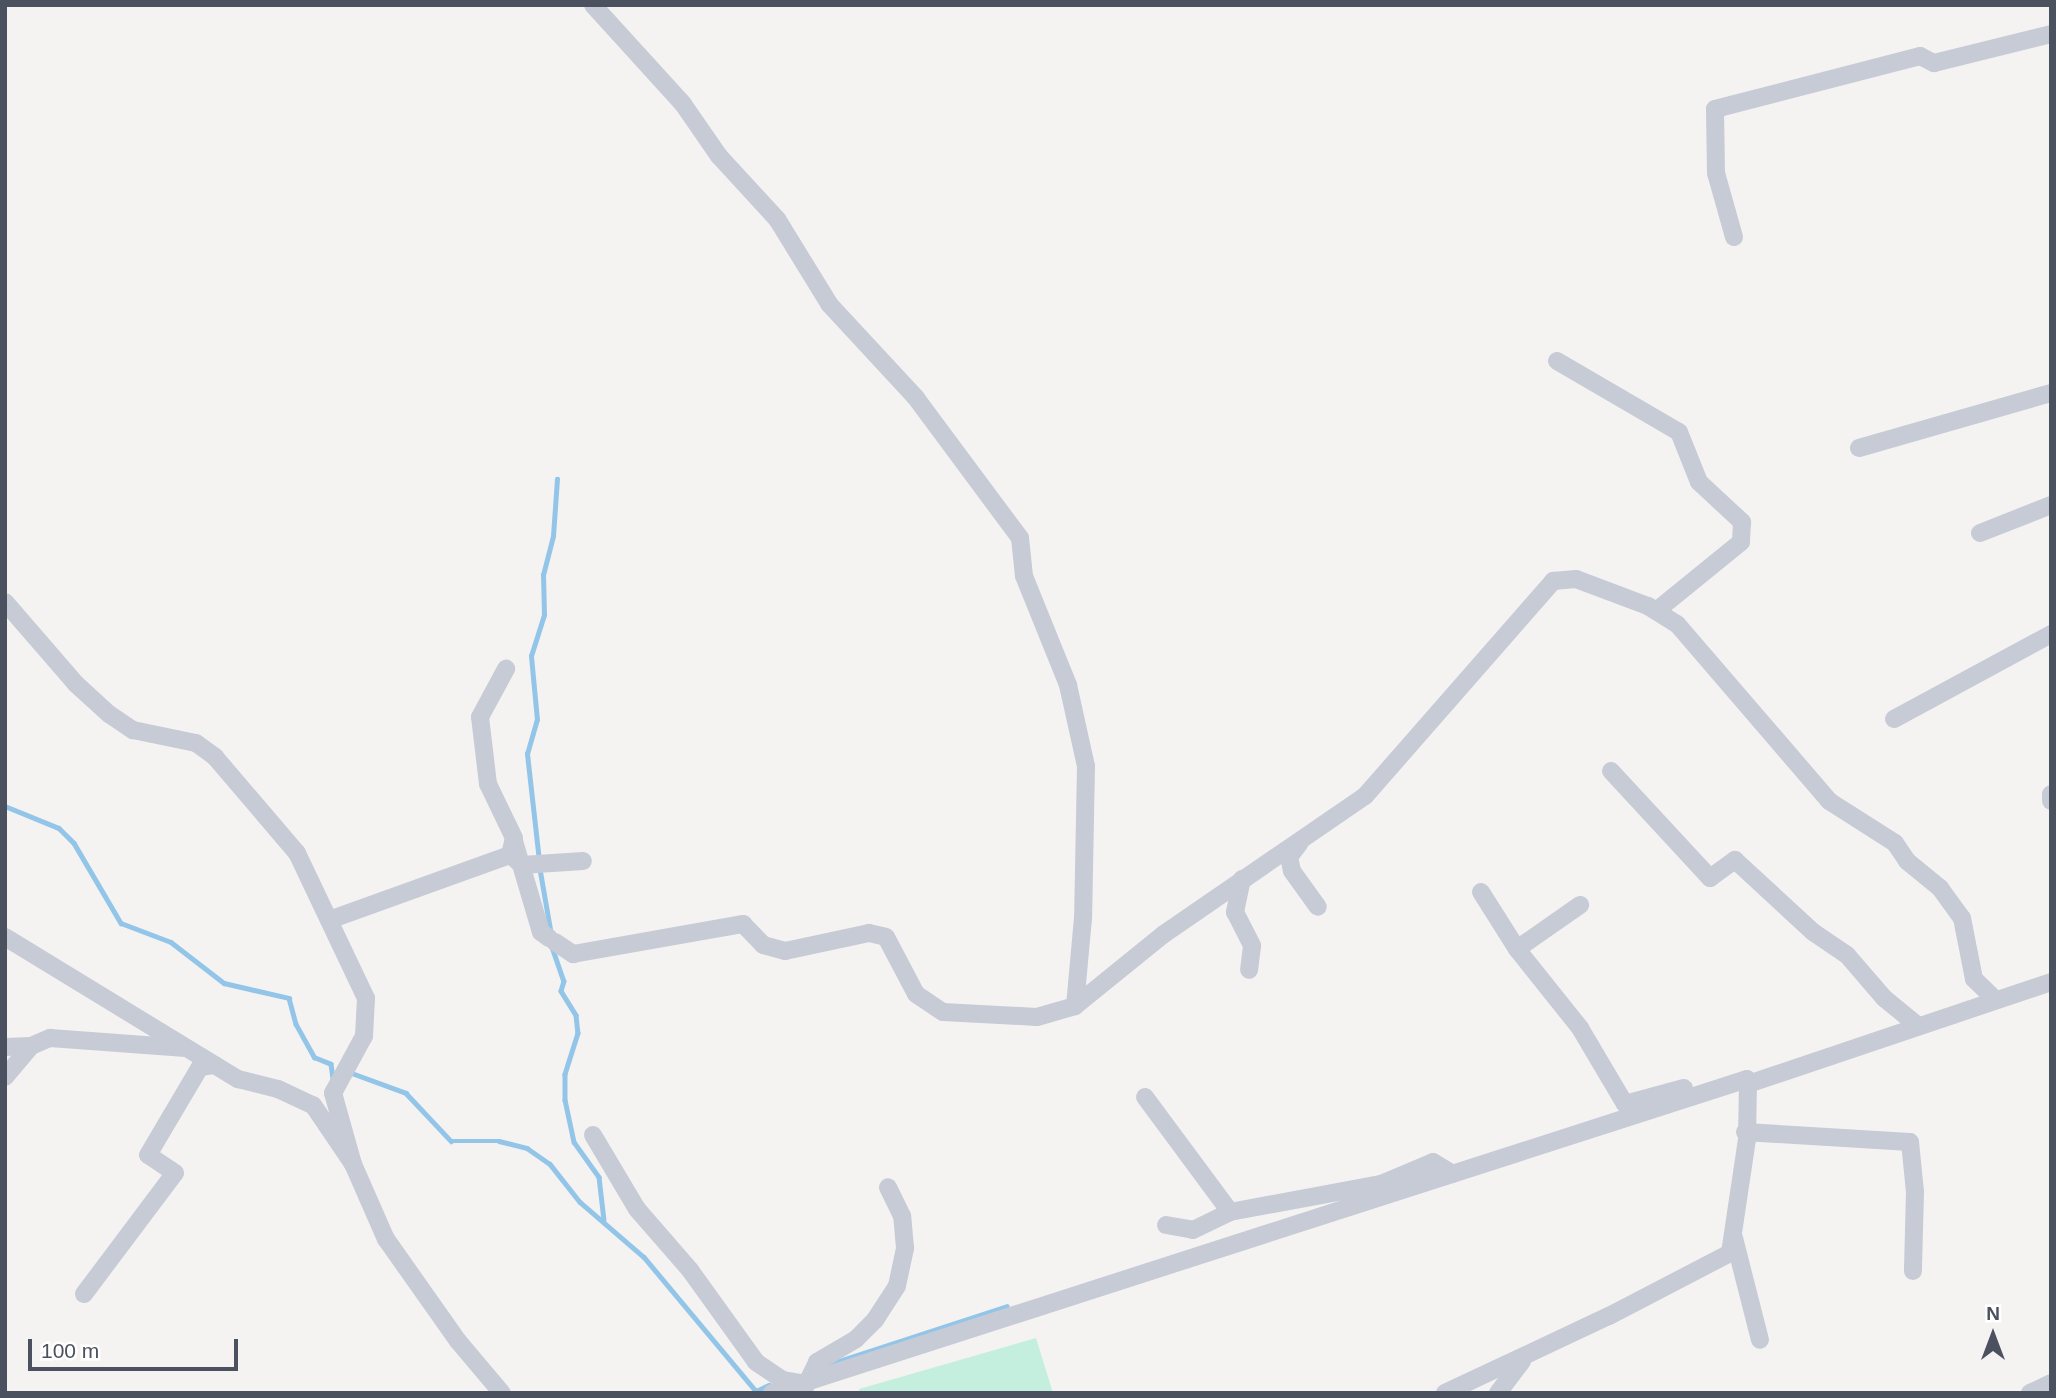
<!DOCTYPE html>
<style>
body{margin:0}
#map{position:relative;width:2056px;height:1398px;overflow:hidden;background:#f4f3f2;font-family:Arial,sans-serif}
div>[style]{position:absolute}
.green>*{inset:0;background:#c4efde}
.stream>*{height:4.5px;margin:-2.25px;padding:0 2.25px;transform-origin:2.25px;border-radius:2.25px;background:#93c5e9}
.minor>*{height:18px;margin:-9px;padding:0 9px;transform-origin:9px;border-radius:9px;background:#c7cbd6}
span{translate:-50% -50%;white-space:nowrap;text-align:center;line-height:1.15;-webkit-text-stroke:7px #fff;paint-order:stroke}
.frame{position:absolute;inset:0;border:7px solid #4b515f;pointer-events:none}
.north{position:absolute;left:1958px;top:1300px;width:70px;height:70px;-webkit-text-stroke:5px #fff;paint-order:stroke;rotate:0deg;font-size:19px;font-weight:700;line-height:28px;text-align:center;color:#4b515f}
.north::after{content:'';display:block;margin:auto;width:24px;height:32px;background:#4b515f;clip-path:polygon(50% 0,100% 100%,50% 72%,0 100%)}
.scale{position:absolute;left:28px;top:1339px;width:210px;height:32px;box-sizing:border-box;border:4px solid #4b515f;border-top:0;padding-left:9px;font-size:21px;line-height:24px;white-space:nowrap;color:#4b515f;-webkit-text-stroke:5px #fff;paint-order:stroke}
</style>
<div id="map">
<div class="green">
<div style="clip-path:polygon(1036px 1338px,1053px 1393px,860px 1393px,859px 1389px)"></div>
</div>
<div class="stream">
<div style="left:5px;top:806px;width:58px;rotate:22.2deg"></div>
<div style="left:59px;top:828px;width:21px;rotate:45deg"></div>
<div style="left:74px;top:843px;width:93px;rotate:59.6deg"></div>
<div style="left:121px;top:923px;width:53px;rotate:20.8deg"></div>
<div style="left:171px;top:942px;width:67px;rotate:37.7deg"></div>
<div style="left:224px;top:983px;width:67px;rotate:13deg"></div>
<div style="left:289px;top:998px;width:27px;rotate:75deg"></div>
<div style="left:296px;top:1024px;width:38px;rotate:61deg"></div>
<div style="left:314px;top:1057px;width:18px;rotate:22deg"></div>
<div style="left:331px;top:1064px;width:15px;rotate:82deg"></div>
<div style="left:539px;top:861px;width:108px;rotate:-96.4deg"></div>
<div style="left:527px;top:754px;width:35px;rotate:-74deg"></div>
<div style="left:537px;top:720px;width:64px;rotate:-95.4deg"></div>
<div style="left:531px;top:656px;width:43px;rotate:-72.4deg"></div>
<div style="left:544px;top:615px;width:40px;rotate:-91.4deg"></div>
<div style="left:543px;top:575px;width:40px;rotate:-75.6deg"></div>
<div style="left:553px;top:536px;width:57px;rotate:-86deg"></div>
<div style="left:540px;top:869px;width:64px;rotate:80.1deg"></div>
<div style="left:551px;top:944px;width:39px;rotate:71deg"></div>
<div style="left:564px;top:981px;width:10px;rotate:107deg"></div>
<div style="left:561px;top:991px;width:28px;rotate:58deg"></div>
<div style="left:576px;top:1015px;width:18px;rotate:84deg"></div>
<div style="left:578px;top:1033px;width:43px;rotate:107.6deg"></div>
<div style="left:565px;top:1074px;width:26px;rotate:90deg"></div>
<div style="left:565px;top:1100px;width:43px;rotate:77.9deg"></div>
<div style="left:574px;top:1142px;width:43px;rotate:54.5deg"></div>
<div style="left:599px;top:1177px;width:43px;rotate:83.4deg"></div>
<div style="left:349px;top:1072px;width:61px;rotate:20.2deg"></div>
<div style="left:406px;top:1093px;width:66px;rotate:46.8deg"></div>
<div style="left:451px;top:1141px;width:48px"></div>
<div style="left:499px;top:1141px;width:29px;rotate:14deg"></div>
<div style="left:527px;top:1148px;width:28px;rotate:35deg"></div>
<div style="left:550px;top:1164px;width:48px;rotate:51.7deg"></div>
<div style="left:580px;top:1202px;width:84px;rotate:40.7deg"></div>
<div style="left:644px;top:1257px;width:175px;rotate:50.1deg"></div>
<div style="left:756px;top:1391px;width:14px;rotate:-25deg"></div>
<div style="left:827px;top:1365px;width:189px;rotate:-18.1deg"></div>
</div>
<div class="minor">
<div style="left:593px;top:5px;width:134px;rotate:47.7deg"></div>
<div style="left:683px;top:104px;width:63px;rotate:55.3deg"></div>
<div style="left:719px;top:156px;width:86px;rotate:47.4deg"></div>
<div style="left:777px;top:219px;width:101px;rotate:58.4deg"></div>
<div style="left:830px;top:305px;width:127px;rotate:47.2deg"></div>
<div style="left:916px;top:398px;width:174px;rotate:53.4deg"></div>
<div style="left:1020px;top:538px;width:38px;rotate:84deg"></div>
<div style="left:1024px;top:576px;width:118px;rotate:68deg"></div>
<div style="left:1068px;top:685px;width:83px;rotate:77.5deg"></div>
<div style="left:1086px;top:766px;width:152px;rotate:91.1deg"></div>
<div style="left:1083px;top:918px;width:88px;rotate:95.2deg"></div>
<div style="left:1734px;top:237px;width:66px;rotate:-105.7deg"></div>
<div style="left:1716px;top:173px;width:64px;rotate:-90.9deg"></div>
<div style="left:1715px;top:109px;width:212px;rotate:-14.5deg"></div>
<div style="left:1920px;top:56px;width:16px;rotate:27deg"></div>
<div style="left:1934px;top:63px;width:121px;rotate:-13.9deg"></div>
<div style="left:1557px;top:361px;width:141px;rotate:30.2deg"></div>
<div style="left:1679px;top:432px;width:54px;rotate:68.2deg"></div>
<div style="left:1699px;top:482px;width:59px;rotate:42.9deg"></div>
<div style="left:1742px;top:522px;width:20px;rotate:93deg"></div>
<div style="left:1741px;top:542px;width:109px;rotate:140.9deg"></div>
<div style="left:1859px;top:448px;width:200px;rotate:-16deg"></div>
<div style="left:1980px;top:533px;width:76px;rotate:-21.5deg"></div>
<div style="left:5px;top:602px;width:108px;rotate:49.1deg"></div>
<div style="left:76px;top:684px;width:45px;rotate:42.3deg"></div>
<div style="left:109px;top:714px;width:29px;rotate:34deg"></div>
<div style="left:133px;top:730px;width:64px;rotate:11.7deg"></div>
<div style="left:196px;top:743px;width:24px;rotate:36deg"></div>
<div style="left:215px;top:757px;width:126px;rotate:49.5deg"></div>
<div style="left:297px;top:853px;width:161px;rotate:64.6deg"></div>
<div style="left:366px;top:998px;width:38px;rotate:93deg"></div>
<div style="left:364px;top:1036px;width:65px;rotate:118.5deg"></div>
<div style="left:333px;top:1093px;width:74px;rotate:74.3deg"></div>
<div style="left:1894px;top:719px;width:179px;rotate:-28.4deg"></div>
<div style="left:1611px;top:771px;width:146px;rotate:47.2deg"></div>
<div style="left:1710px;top:878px;width:31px;rotate:-36deg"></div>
<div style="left:1735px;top:860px;width:106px;rotate:42.7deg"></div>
<div style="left:1813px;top:932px;width:41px;rotate:34.1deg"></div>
<div style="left:1847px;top:955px;width:57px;rotate:49.3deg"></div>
<div style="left:1884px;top:998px;width:43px;rotate:39.3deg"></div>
<div style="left:2051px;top:794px;width:7px;rotate:90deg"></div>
<div style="left:514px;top:841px;width:95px;rotate:73.5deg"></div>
<div style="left:541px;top:932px;width:10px;rotate:37deg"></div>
<div style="left:1299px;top:844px;width:16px;rotate:128deg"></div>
<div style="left:1289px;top:857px;width:14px;rotate:78deg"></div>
<div style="left:1292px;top:871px;width:44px;rotate:54.2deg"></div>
<div style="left:515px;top:859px;width:9px;rotate:41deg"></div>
<div style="left:522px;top:865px;width:61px;rotate:-3.8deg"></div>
<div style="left:1242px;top:879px;width:34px;rotate:102deg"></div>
<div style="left:1235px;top:912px;width:38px;rotate:63deg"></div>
<div style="left:1252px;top:946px;width:24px;rotate:97deg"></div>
<div style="left:1481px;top:892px;width:67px;rotate:57.7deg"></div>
<div style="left:1517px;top:949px;width:101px;rotate:51.4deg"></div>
<div style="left:1580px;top:1028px;width:88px;rotate:59.4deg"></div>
<div style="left:1625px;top:1104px;width:61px;rotate:-15.2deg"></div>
<div style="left:332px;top:919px;width:189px;rotate:-19.8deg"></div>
<div style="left:510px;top:855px;width:17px;rotate:-77deg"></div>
<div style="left:514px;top:838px;width:60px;rotate:-115.7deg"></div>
<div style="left:488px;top:784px;width:67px;rotate:-96.8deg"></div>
<div style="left:480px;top:717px;width:55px;rotate:-61.6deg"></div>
<div style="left:5px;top:937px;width:273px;rotate:31.4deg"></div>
<div style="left:238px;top:1079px;width:41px;rotate:14deg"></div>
<div style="left:278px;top:1089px;width:38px;rotate:25deg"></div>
<div style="left:313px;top:1105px;width:71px;rotate:55.9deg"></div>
<div style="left:353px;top:1164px;width:82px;rotate:66.3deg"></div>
<div style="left:386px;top:1239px;width:125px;rotate:54.8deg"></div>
<div style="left:458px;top:1341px;width:68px;rotate:49.8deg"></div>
<div style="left:555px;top:942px;width:22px;rotate:34deg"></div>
<div style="left:573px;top:954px;width:173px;rotate:-10deg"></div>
<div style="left:743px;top:924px;width:29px;rotate:46deg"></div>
<div style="left:763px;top:945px;width:23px;rotate:15deg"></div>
<div style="left:785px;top:951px;width:86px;rotate:-12.1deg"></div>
<div style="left:869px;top:933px;width:17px;rotate:13deg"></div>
<div style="left:886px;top:937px;width:64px;rotate:62.2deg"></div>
<div style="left:916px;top:994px;width:32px;rotate:34deg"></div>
<div style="left:943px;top:1012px;width:94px;rotate:3deg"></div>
<div style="left:1037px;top:1017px;width:40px;rotate:-16deg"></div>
<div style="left:1075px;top:1006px;width:114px;rotate:-39deg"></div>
<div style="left:1164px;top:934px;width:244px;rotate:-34.5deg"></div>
<div style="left:1365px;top:796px;width:286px;rotate:-48.8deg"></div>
<div style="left:1553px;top:581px;width:23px;rotate:-5deg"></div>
<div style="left:1576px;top:579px;width:77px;rotate:20.6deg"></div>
<div style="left:1648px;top:606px;width:34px;rotate:32deg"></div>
<div style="left:1677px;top:624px;width:233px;rotate:49.3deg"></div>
<div style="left:1829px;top:801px;width:78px;rotate:32.5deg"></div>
<div style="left:1895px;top:843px;width:22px;rotate:56deg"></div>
<div style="left:1907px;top:861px;width:43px;rotate:39.3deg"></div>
<div style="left:1940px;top:888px;width:37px;rotate:54deg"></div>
<div style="left:1962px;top:918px;width:62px;rotate:78.9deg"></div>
<div style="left:1974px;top:979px;width:29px;rotate:44deg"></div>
<div style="left:1517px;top:949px;width:77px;rotate:-34.9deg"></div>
<div style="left:5px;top:1047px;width:26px;rotate:-2deg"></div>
<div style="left:5px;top:1077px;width:40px;rotate:-50deg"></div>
<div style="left:31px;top:1046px;width:21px;rotate:-23deg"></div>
<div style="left:50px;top:1038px;width:136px;rotate:4.2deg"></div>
<div style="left:1145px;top:1097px;width:143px;rotate:53.5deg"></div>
<div style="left:1745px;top:1132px;width:165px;rotate:3.5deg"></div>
<div style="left:1910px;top:1142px;width:50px;rotate:84.3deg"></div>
<div style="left:1915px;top:1192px;width:79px;rotate:91.5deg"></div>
<div style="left:593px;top:1135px;width:86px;rotate:59.3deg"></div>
<div style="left:637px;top:1209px;width:81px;rotate:49deg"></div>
<div style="left:690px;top:1270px;width:113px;rotate:54.3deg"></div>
<div style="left:756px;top:1362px;width:32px;rotate:34deg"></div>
<div style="left:783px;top:1380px;width:17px;rotate:10deg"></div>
<div style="left:1166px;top:1225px;width:27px;rotate:10deg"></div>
<div style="left:1193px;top:1230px;width:41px;rotate:-25.9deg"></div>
<div style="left:1230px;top:1212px;width:154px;rotate:-10.5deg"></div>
<div style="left:1381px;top:1184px;width:56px;rotate:-22.9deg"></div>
<div style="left:1433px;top:1162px;width:23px;rotate:31deg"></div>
<div style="left:1734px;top:1238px;width:105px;rotate:75.7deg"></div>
<div style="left:84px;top:1294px;width:151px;rotate:-53.1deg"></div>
<div style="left:175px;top:1173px;width:32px;rotate:-146deg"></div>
<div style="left:148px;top:1155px;width:102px;rotate:-59.4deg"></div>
<div style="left:200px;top:1067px;width:15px;rotate:-8deg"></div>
<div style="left:805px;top:1387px;width:28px;rotate:-64deg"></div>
<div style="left:817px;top:1362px;width:45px;rotate:-30.5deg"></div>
<div style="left:856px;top:1339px;width:27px;rotate:-45deg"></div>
<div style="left:875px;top:1320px;width:40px;rotate:-57.1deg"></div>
<div style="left:897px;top:1286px;width:39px;rotate:-78deg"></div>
<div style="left:905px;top:1248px;width:32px;rotate:-95deg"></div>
<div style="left:902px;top:1216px;width:32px;rotate:-116deg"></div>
<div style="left:772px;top:1393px;width:1024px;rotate:-17.85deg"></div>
<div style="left:1747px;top:1079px;width:5px;rotate:79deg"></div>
<div style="left:1748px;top:1084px;width:320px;rotate:-18.6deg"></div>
<div style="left:1445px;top:1393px;width:181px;rotate:-25.2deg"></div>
<div style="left:1609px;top:1316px;width:136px;rotate:-27.5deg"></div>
<div style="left:1730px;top:1253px;width:115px;rotate:-81.5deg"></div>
<div style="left:1747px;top:1139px;width:55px;rotate:-89deg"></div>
<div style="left:1498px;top:1393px;width:40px;rotate:-53deg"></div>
<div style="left:2030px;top:1393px;width:23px;rotate:-25deg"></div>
</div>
<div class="frame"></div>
<div class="north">N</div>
<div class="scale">100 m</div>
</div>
